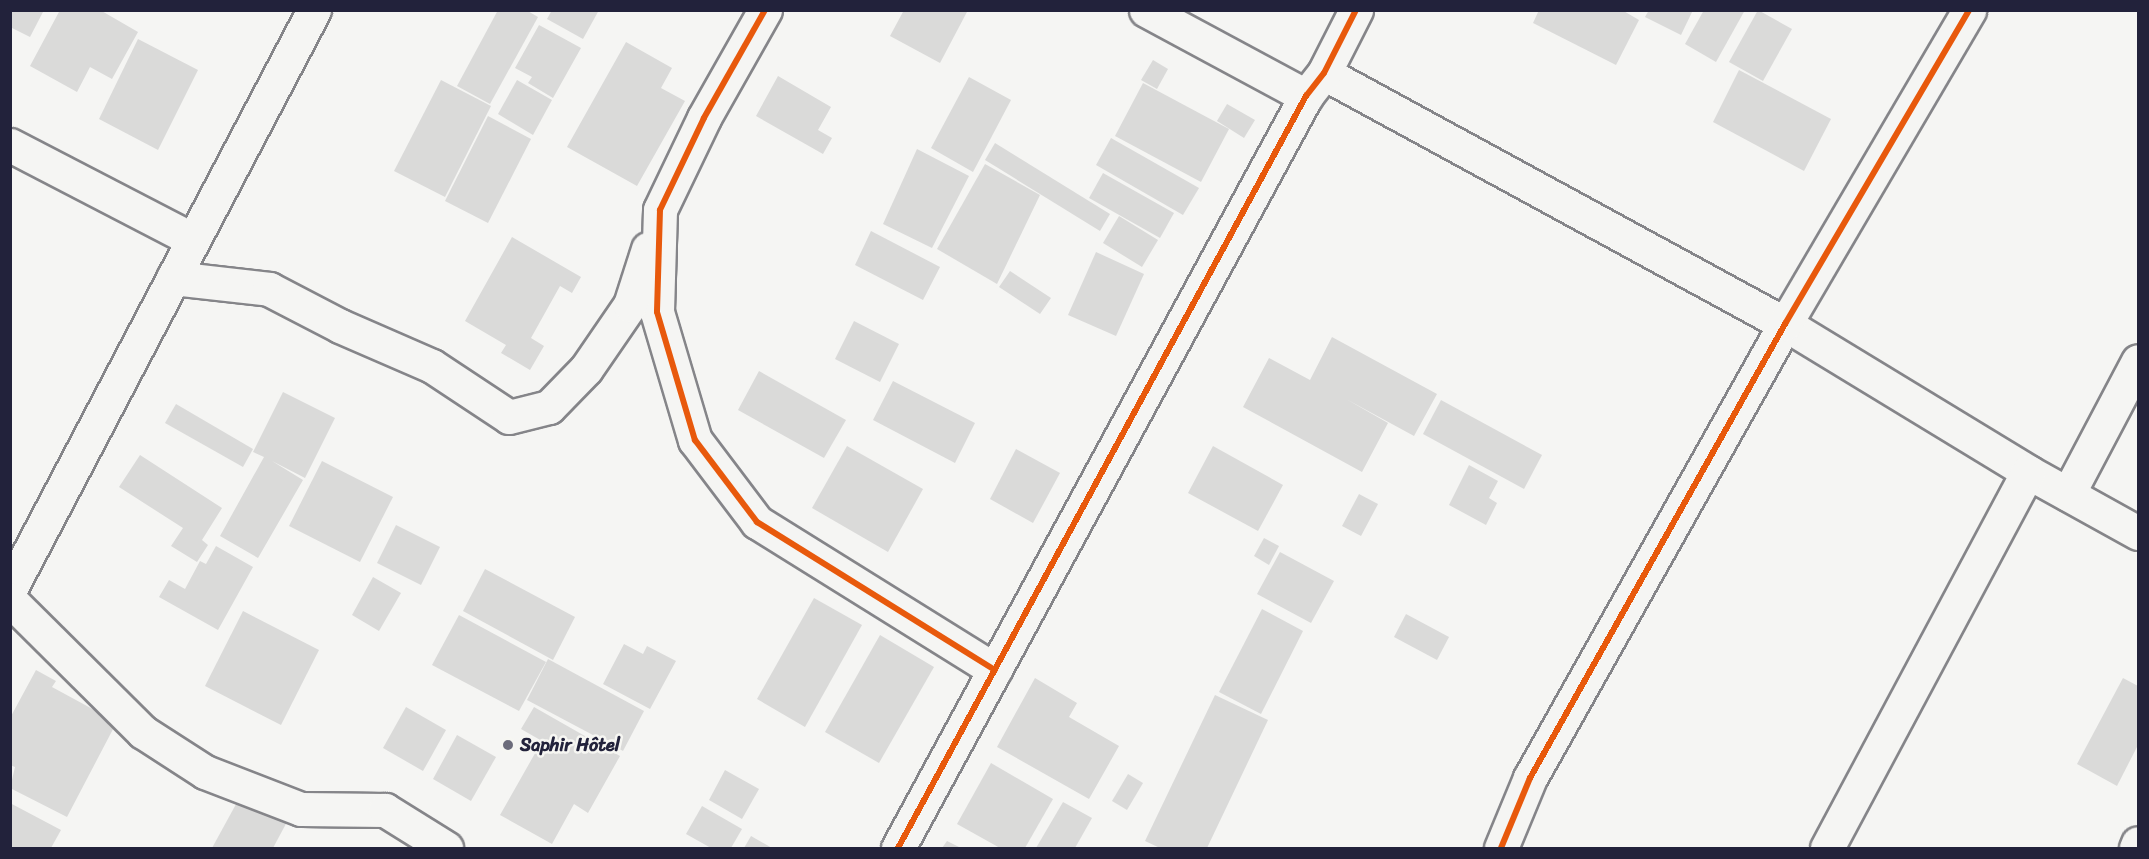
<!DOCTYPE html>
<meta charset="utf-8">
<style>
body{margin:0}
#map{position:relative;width:2149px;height:859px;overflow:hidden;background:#f5f5f3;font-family:Sriracha,sans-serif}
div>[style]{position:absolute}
.building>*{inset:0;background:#dadad9}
.roads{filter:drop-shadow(2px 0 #858589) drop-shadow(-2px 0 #858589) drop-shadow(0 2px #858589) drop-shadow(0 -2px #858589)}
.minor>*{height:33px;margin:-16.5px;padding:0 16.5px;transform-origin:16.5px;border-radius:16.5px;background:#f5f5f3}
.cycleway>*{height:6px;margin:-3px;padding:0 3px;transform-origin:3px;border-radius:3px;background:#e8590c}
.dots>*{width:16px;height:16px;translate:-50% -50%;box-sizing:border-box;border:3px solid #f6f6f2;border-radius:50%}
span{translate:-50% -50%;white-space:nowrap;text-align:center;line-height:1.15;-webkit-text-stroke:5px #f6f6f2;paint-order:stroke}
.poi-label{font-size:18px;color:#22223b;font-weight:700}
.left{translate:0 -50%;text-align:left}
.frame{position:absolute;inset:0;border:12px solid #22223b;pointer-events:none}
</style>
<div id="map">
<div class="building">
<div style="clip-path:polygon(10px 10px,44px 10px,30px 37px,10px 27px)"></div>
<div style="clip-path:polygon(60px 10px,100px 10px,138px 32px,112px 79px,90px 67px,77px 92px,30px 66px)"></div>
<div style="clip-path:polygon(498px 10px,526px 10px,538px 17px,490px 104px,457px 86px)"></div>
<div style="clip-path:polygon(552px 10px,599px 10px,583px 39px,547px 19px)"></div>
<div style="clip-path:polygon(904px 10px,968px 10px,940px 63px,890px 36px)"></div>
<div style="clip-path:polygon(1539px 10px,1622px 10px,1639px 20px,1616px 65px,1533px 23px)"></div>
<div style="clip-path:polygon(1649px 10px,1693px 10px,1681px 35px,1645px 17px)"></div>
<div style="clip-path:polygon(1704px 10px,1745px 10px,1716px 62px,1685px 44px)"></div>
<div style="clip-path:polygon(1758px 10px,1792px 29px,1763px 81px,1729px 62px)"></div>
<div style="clip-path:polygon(539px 25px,581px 48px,553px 98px,528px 83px,532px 77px,515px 68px)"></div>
<div style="clip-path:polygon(138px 39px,198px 70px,158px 150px,99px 119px)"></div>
<div style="clip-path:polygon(626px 42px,672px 68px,661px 88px,685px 101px,637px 186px,567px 147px)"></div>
<div style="clip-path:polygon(1153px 60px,1168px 69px,1157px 89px,1141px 80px)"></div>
<div style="clip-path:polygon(1739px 70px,1831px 119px,1804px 171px,1713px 122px)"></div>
<div style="clip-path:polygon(778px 76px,831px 107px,818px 130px,832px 138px,823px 154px,756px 116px)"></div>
<div style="clip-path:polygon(969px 77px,1011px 100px,973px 172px,931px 148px)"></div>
<div style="clip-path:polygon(441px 80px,491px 106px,445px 197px,394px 171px)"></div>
<div style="clip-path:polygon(517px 80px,552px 100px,533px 135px,498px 114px)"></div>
<div style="clip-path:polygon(1143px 83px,1229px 129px,1201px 182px,1115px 136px)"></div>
<div style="clip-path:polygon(1227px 104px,1255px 120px,1244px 138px,1217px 121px)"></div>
<div style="clip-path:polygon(488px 116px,531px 139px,488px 223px,445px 201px)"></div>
<div style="clip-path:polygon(1111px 138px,1199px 188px,1183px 215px,1096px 165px)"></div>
<div style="clip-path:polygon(995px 143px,1110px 214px,1100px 231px,985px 160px)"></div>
<div style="clip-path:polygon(917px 149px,969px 176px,932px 248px,883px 224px)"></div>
<div style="clip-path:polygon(985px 164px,1040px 195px,997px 284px,937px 249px)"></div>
<div style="clip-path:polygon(1103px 173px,1174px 213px,1160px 238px,1089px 198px)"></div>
<div style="clip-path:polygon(1119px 216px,1158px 240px,1142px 267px,1103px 243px)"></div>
<div style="clip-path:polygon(871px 231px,940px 267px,923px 300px,855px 265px)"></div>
<div style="clip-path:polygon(512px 237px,581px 277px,572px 293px,560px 286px,531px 338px,544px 346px,530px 370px,501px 353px,506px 345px,465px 321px)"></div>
<div style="clip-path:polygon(1096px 252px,1144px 274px,1116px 336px,1068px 315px)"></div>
<div style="clip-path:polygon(1010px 271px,1051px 298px,1040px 314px,999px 287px)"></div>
<div style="clip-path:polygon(854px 321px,899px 344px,880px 382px,835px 359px)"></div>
<div style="clip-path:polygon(1332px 337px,1437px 394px,1414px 436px,1346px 399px,1388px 423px,1362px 472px,1243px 407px,1269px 358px,1310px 380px)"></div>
<div style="clip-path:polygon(759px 371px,846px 420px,824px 458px,738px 410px)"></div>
<div style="clip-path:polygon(893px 381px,975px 423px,955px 463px,873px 420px)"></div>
<div style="clip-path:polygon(283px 392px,335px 418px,305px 478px,272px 461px,303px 480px,258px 558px,220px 536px,264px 457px,253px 452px)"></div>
<div style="clip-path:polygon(1441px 400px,1542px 455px,1524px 489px,1423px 434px)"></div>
<div style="clip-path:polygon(176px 404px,253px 449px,243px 467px,165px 423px)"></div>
<div style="clip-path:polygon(847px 446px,923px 489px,888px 552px,812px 508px)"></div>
<div style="clip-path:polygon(1213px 446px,1283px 485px,1258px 531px,1188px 493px)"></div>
<div style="clip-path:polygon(1016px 449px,1060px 473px,1033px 523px,990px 499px)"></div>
<div style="clip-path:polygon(140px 455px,222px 508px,202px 540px,208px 545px,197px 562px,171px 546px,183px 528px,119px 487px)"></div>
<div style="clip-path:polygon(322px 461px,393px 497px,360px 562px,289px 526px)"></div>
<div style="clip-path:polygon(1469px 465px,1498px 481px,1489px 498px,1497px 503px,1486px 525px,1449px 505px)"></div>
<div style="clip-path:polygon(1359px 494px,1378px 504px,1361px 536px,1342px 526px)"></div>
<div style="clip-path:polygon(396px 525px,440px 547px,421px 585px,377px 563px)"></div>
<div style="clip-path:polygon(1264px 538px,1279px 546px,1269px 565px,1254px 556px)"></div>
<div style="clip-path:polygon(216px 546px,253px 567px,218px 630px,159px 597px,169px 580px,185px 589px,200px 561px,206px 564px)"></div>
<div style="clip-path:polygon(1280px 552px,1334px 581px,1311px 623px,1257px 594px)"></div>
<div style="clip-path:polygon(485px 569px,575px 617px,553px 660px,463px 611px)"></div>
<div style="clip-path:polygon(373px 577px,401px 593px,379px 631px,352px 615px)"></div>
<div style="clip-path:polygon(814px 598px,862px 625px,805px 727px,757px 699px)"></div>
<div style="clip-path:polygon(1262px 609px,1303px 631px,1261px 714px,1219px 692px)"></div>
<div style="clip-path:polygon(243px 611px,319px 650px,281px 725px,205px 686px)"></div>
<div style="clip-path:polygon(1406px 614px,1449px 637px,1437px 660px,1394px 637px)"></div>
<div style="clip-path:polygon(459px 615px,546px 662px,519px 711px,432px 665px)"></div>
<div style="clip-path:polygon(880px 635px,934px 667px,879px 763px,825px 732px)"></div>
<div style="clip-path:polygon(624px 644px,643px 654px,647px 646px,676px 661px,650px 709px,603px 684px)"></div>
<div style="clip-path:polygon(548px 659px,644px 711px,623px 751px,527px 700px)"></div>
<div style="clip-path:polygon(36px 670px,56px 681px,52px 687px,98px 712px,104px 702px,122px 712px,67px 817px,10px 788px,15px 767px,10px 765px,10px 718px)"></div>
<div style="clip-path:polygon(1035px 678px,1077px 703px,1069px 717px,1119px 746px,1089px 799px,997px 747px)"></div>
<div style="clip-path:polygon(2123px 678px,2138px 686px,2138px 745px,2117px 786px,2077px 764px)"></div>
<div style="clip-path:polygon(1215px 695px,1268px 720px,1207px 848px,1160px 848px,1145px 841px)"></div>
<div style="clip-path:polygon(406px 707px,446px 730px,423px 771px,383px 748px)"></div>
<div style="clip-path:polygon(534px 707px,620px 756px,588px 813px,574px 804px,552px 844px,500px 815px,542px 741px,521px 729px)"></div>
<div style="clip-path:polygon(457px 735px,496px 757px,471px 801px,433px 779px)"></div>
<div style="clip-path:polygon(991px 763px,1053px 799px,1025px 848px,1000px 848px,957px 824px)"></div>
<div style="clip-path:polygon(725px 770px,759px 789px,742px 819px,709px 800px)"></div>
<div style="clip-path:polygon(1128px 774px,1143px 783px,1127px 810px,1112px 801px)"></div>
<div style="clip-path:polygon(241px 795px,288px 820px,273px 848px,212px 848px)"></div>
<div style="clip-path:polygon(1063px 802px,1092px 818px,1075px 848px,1036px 848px)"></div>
<div style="clip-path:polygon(10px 803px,61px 830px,51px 848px,10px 848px)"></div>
<div style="clip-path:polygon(702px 806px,742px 829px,731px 848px,711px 848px,686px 834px)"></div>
<div style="clip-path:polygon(751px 836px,772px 848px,744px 848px)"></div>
<div style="clip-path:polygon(947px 841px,961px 848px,942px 848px)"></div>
</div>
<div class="roads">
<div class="minor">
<div style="left:765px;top:10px;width:124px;rotate:119.5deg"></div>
<div style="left:704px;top:118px;width:102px;rotate:115.6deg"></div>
<div style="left:660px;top:210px;width:102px;rotate:91.7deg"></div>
<div style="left:657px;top:312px;width:134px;rotate:73.5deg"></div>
<div style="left:695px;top:440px;width:103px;rotate:52.9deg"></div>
<div style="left:757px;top:522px;width:280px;rotate:31.9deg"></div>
<div style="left:1146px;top:10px;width:182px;rotate:28.3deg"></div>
<div style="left:1324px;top:73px;width:525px;rotate:28.57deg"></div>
<div style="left:1785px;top:324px;width:285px;rotate:31.3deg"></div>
<div style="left:2028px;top:472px;width:126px;rotate:29deg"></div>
<div style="left:10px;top:145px;width:206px;rotate:27.4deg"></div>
<div style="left:173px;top:278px;width:97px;rotate:6.5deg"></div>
<div style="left:269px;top:289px;width:80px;rotate:27.5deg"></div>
<div style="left:340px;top:326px;width:100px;rotate:23.5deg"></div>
<div style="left:432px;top:366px;width:92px;rotate:33.5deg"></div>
<div style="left:509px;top:417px;width:41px;rotate:-14deg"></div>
<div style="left:549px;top:407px;width:53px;rotate:-45.8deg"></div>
<div style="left:586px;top:369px;width:78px;rotate:-55.5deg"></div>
<div style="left:630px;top:305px;width:59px;rotate:-72.2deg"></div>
<div style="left:2068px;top:494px;width:150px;rotate:-62.2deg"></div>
<div style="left:10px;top:589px;width:654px;rotate:-62.3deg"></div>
<div style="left:10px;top:600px;width:187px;rotate:44.8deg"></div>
<div style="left:143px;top:732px;width:74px;rotate:32.8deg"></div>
<div style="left:205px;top:772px;width:103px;rotate:21.1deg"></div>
<div style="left:301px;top:809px;width:84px;rotate:0.7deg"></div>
<div style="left:385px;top:810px;width:72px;rotate:31.9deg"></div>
<div style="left:898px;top:848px;width:856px;rotate:-61.52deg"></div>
<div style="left:1306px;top:96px;width:29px;rotate:-52deg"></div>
<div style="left:1324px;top:73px;width:71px;rotate:-63.1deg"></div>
<div style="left:1501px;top:848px;width:76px;rotate:-67.5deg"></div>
<div style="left:1530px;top:778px;width:521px;rotate:-60.68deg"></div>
<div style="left:1785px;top:324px;width:364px;rotate:-59.6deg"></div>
<div style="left:1827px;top:848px;width:426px;rotate:-61.9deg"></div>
<div style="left:2136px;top:848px;width:5px;rotate:-68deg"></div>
</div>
</div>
<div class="cycleway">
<div style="left:765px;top:10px;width:124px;rotate:119.5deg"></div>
<div style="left:704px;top:118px;width:102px;rotate:115.6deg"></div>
<div style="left:660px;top:210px;width:102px;rotate:91.7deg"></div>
<div style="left:657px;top:312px;width:134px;rotate:73.5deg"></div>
<div style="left:695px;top:440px;width:103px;rotate:52.9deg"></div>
<div style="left:757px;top:522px;width:280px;rotate:31.9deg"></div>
<div style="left:898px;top:848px;width:856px;rotate:-61.52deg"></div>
<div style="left:1306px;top:96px;width:29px;rotate:-52deg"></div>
<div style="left:1324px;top:73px;width:71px;rotate:-63.1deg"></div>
<div style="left:1501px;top:848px;width:76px;rotate:-67.5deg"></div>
<div style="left:1530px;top:778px;width:521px;rotate:-60.68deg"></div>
<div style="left:1785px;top:324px;width:364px;rotate:-59.6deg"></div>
</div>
<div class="dots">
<div style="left:508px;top:745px;background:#6c6c7b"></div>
</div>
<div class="poi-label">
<span class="left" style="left:520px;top:745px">Saphir Hôtel</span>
</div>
<div class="frame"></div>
</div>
